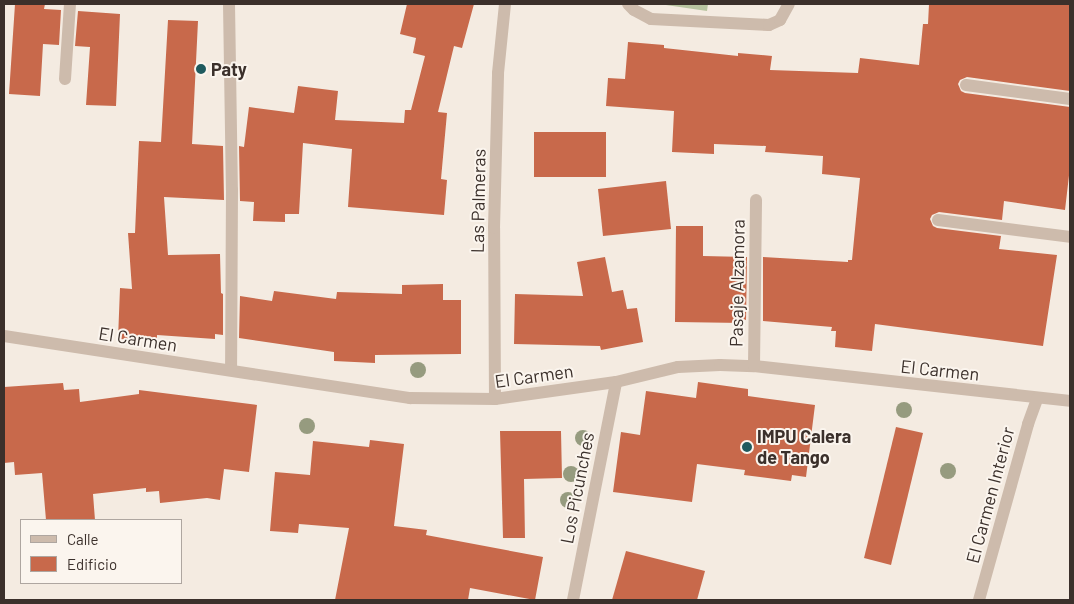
<!DOCTYPE html>
<style>
body{margin:0}
#map{position:relative;width:1074px;height:604px;overflow:hidden;background:#f4ebe1;font-family:Barlow,sans-serif}
div>[style]{position:absolute}
.green>*{inset:0;background:#b8c4a0}
.building>*{inset:0;background:#c8694b}
.minor>*{height:12px;margin:-6px;padding:0 6px;transform-origin:6px;border-radius:6px;background:#cdbbac}
.trees>*{width:16px;height:16px;margin:-8px;border-radius:50%;background:#969b7f}
.dots>*{width:14px;height:14px;translate:-50% -50%;box-sizing:border-box;border:2px solid #fbf5ee;border-radius:50%}
span{translate:-50% -50%;white-space:nowrap;text-align:center;line-height:1.15;-webkit-text-stroke:4px #fbf5ee;paint-order:stroke}
.poi-label{font-size:18px;color:#3b302b;font-weight:700}
.left{translate:0 -50%;text-align:left}
.street-label{font-size:18px;color:#3b302b}
.frame{position:absolute;inset:0;border:5px solid #3b302b;pointer-events:none}
.legend{position:absolute;left:20px;top:519px;width:162px;height:65px;box-sizing:border-box;background:#fbf5ee;border:1px solid #aea6a0;margin:0;padding:6px 9px;list-style:none;font-size:15px;color:#3b302b}
.legend li{display:flex;align-items:center;gap:10px;height:25px}
.legend b{width:25px;border:1px solid #aea6a0}
</style>
<div id="map">
<div class="green">
<div style="clip-path:polygon(659px 4px,708px 4px,707px 11px)"></div>
</div>
<div class="building">
<div style="clip-path:polygon(15px 4px,45px 4px,44px 9px,61px 10px,59px 45px,43px 44px,40px 96px,9px 94px)"></div>
<div style="clip-path:polygon(407px 4px,474px 4px,462px 48px,454px 46px,438px 112px,447px 113px,441px 179px,447px 180px,444px 215px,348px 207px,352px 149px,303px 143px,299px 214px,285px 214px,285px 222px,253px 221px,254px 202px,240px 201px,239px 146px,244px 147px,249px 107px,294px 113px,298px 86px,338px 91px,335px 120px,404px 123px,405px 110px,411px 110px,425px 56px,413px 53px,416px 38px,400px 34px)"></div>
<div style="clip-path:polygon(929px 4px,1070px 4px,1070px 91px,967px 77px,960px 80px,958px 84px,961px 91px,965px 93px,1070px 107px,1070px 167px,1065px 210px,1004px 201px,1002px 220px,939px 212px,932px 215px,930px 219px,933px 226px,937px 228px,1001px 236px,999px 249px,1057px 255px,1043px 346px,875px 324px,872px 351px,835px 347px,836px 331px,831px 331px,832px 327px,763px 321px,763px 257px,848px 262px,848px 260px,852px 260px,860px 178px,822px 174px,823px 156px,765px 152px,766px 146px,714px 144px,714px 154px,672px 152px,674px 111px,606px 106px,608px 78px,625px 79px,628px 42px,664px 45px,664px 48px,738px 56px,738px 53px,772px 56px,770px 70px,858px 73px,860px 58px,919px 65px,923px 24px,928px 24px)"></div>
<div style="clip-path:polygon(78px 11px,120px 14px,116px 106px,86px 105px,90px 47px,75px 46px)"></div>
<div style="clip-path:polygon(168px 20px,198px 21px,192px 144px,223px 146px,224px 200px,164px 197px,168px 255px,220px 254px,221px 293px,223px 294px,223px 335px,215px 334px,215px 339px,157px 335px,157px 340px,118px 339px,120px 288px,132px 289px,128px 233px,135px 233px,139px 141px,161px 142px)"></div>
<div style="clip-path:polygon(534px 132px,606px 132px,606px 177px,534px 177px)"></div>
<div style="clip-path:polygon(666px 181px,671px 229px,603px 236px,598px 189px)"></div>
<div style="clip-path:polygon(676px 226px,703px 226px,703px 256px,747px 257px,746px 320px,743px 319px,743px 323px,675px 322px)"></div>
<div style="clip-path:polygon(605px 257px,612px 292px,623px 290px,627px 309px,637px 308px,643px 342px,601px 350px,600px 346px,514px 344px,515px 294px,583px 296px,577px 262px)"></div>
<div style="clip-path:polygon(443px 284px,443px 300px,461px 300px,461px 354px,375px 355px,375px 363px,334px 361px,334px 352px,239px 338px,240px 296px,272px 301px,274px 291px,336px 299px,337px 292px,402px 294px,402px 285px)"></div>
<div style="clip-path:polygon(698px 382px,748px 389px,748px 396px,815px 405px,806px 477px,792px 475px,791px 481px,744px 475px,745px 470px,697px 464px,692px 502px,613px 492px,621px 432px,640px 435px,646px 391px,696px 398px)"></div>
<div style="clip-path:polygon(63px 383px,64px 390px,79px 389px,80px 402px,139px 394px,139px 390px,257px 405px,249px 472px,224px 469px,220px 500px,207px 498px,160px 503px,159px 491px,146px 492px,146px 488px,93px 494px,95px 520px,46px 520px,42px 473px,15px 475px,14px 462px,4px 463px,4px 387px)"></div>
<div style="clip-path:polygon(896px 427px,923px 433px,891px 565px,864px 558px)"></div>
<div style="clip-path:polygon(500px 431px,561px 431px,562px 478px,524px 479px,525px 538px,503px 538px)"></div>
<div style="clip-path:polygon(370px 440px,404px 444px,394px 526px,427px 530px,426px 535px,543px 557px,535px 600px,470px 588px,468px 600px,335px 600px,349px 528px,299px 524px,298px 533px,270px 531px,275px 472px,310px 475px,313px 441px,369px 447px)"></div>
<div style="clip-path:polygon(626px 551px,705px 571px,697px 600px,612px 600px)"></div>
</div>
<div class="minor">
<div style="left:229px;top:4px;width:186px;rotate:89.1deg"></div>
<div style="left:232px;top:190px;width:180px;rotate:90.3deg"></div>
<div style="left:628px;top:4px;width:8px;rotate:45deg"></div>
<div style="left:634px;top:10px;width:19px;rotate:28deg"></div>
<div style="left:651px;top:19px;width:118px;rotate:2.9deg"></div>
<div style="left:769px;top:25px;width:12px;rotate:-24deg"></div>
<div style="left:780px;top:20px;width:18px;rotate:-61deg"></div>
<div style="left:65px;top:79px;width:75px;rotate:-86.2deg"></div>
<div style="left:966px;top:85px;width:105px;rotate:7.7deg"></div>
<div style="left:938px;top:220px;width:133px;rotate:7.3deg"></div>
<div style="left:4px;top:336px;width:411px;rotate:8.7deg"></div>
<div style="left:410px;top:398px;width:85px;rotate:0.7deg"></div>
<div style="left:495px;top:399px;width:122px;rotate:-8deg"></div>
<div style="left:616px;top:382px;width:64px;rotate:-13.6deg"></div>
<div style="left:678px;top:367px;width:42px;rotate:-2.7deg"></div>
<div style="left:720px;top:365px;width:34px;rotate:2deg"></div>
<div style="left:754px;top:366px;width:318px;rotate:6.3deg"></div>
<div style="left:754px;top:366px;width:166px;rotate:-89.3deg"></div>
<div style="left:495px;top:399px;width:171px;rotate:-90.3deg"></div>
<div style="left:494px;top:228px;width:155px;rotate:-88.5deg"></div>
<div style="left:498px;top:73px;width:69px;rotate:-84.2deg"></div>
<div style="left:573px;top:600px;width:222px;rotate:-78.8deg"></div>
<div style="left:979px;top:600px;width:183px;rotate:-74.4deg"></div>
<div style="left:1028px;top:424px;width:27px;rotate:-70deg"></div>
</div>
<div class="trees">
<div style="left:418px;top:370px"></div>
<div style="left:904px;top:410px"></div>
<div style="left:307px;top:426px"></div>
<div style="left:583px;top:438px"></div>
<div style="left:948px;top:471px"></div>
<div style="left:571px;top:474px"></div>
<div style="left:568px;top:500px"></div>
</div>
<div class="dots">
<div style="left:201px;top:69px;background:#1f5a5e"></div>
<div style="left:747px;top:447px;background:#1f5a5e"></div>
</div>
<div class="poi-label">
<span class="left" style="left:211px;top:69px">Paty</span>
<span class="left" style="left:757px;top:447px">IMPU Calera<br>de Tango</span>
</div>
<div class="street-label">
<span style="left:478px;top:201px;rotate:-89deg">Las Palmeras</span>
<span style="left:737px;top:283px;rotate:-89deg">Pasaje Alzamora</span>
<span style="left:138px;top:339px;rotate:9deg">El Carmen</span>
<span style="left:940px;top:370px;rotate:6deg">El Carmen</span>
<span style="left:534px;top:376px;rotate:-8deg">El Carmen</span>
<span style="left:577px;top:488px;rotate:-79deg">Los Picunches</span>
<span style="left:990px;top:495px;rotate:-75deg">El Carmen Interior</span>
</div>
<div class="frame"></div>
<ul class="legend">
<li><b style="height:6px;background:#cdbbac"></b>Calle</li>
<li><b style="height:14px;background:#c8694b"></b>Edificio</li>
</ul>
</div>
